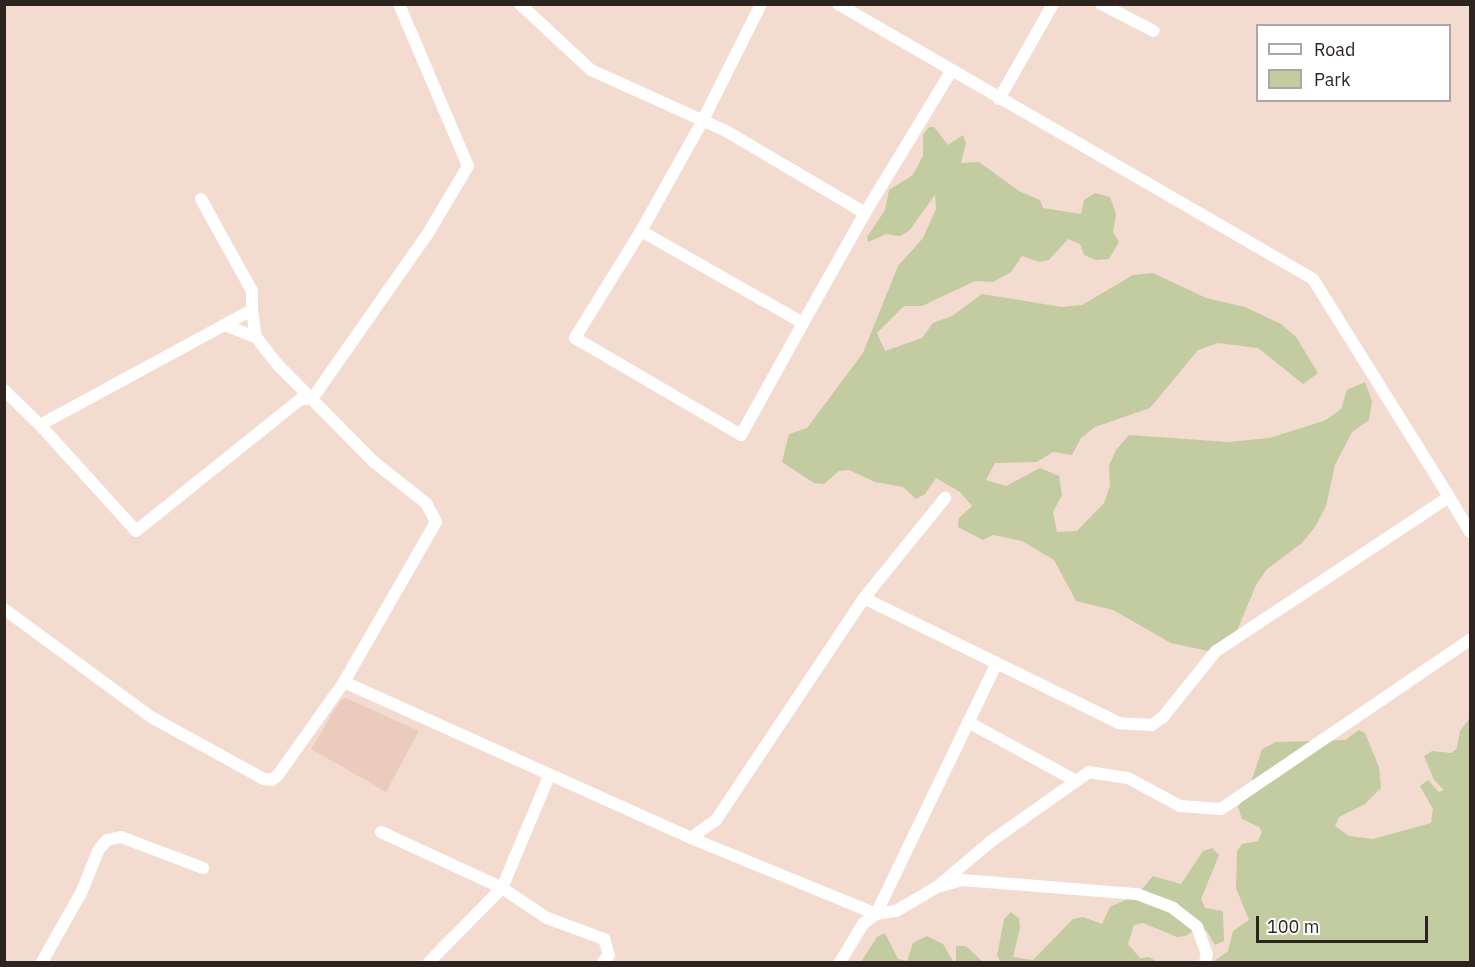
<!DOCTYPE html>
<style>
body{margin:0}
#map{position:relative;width:1475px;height:967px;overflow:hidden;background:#f4dbcf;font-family:"IBM Plex Sans",sans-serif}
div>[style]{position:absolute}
.built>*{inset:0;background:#ebccbc}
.green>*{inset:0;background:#c3cba0}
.street>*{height:12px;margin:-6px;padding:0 6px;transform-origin:6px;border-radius:6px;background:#fff}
span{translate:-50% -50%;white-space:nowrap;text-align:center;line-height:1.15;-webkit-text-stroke:4.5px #fff;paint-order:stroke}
.frame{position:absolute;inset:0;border:6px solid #2d2420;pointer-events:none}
.legend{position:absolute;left:1256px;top:24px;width:195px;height:78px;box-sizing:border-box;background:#fff;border:2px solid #aba7a6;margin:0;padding:8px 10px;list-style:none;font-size:18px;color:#2d2420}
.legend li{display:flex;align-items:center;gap:12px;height:30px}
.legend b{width:30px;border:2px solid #aba7a6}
.scale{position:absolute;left:1256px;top:916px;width:172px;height:27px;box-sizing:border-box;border:3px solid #2d2420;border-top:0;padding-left:8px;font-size:18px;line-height:21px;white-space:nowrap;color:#2d2420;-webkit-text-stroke:4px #fff;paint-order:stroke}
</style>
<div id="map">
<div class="built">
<div style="clip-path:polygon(346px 698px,419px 731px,386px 792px,311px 749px,340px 701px)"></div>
</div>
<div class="green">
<div style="clip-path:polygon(929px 127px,934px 127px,948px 145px,963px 135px,966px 143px,961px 163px,979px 162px,1019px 191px,1040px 200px,1043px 208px,1081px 214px,1084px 200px,1095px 193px,1110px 197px,1116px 214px,1113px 232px,1119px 242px,1109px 259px,1096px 260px,1084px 255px,1080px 244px,1068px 239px,1049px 260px,1039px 262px,1022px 256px,1011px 272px,993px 282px,975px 281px,922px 306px,904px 306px,877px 333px,885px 351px,922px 338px,933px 323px,952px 316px,982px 294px,1062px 307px,1082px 305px,1133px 275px,1153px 273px,1206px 298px,1245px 307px,1281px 324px,1296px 337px,1318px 373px,1303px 384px,1258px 348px,1218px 343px,1198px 350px,1150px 408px,1095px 427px,1081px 438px,1072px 455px,1053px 452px,1037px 462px,995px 463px,986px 480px,1006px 486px,1040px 468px,1059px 476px,1062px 495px,1053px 512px,1057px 532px,1077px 531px,1104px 503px,1110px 486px,1109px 466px,1116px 450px,1129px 435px,1228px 442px,1270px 438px,1326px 420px,1341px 409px,1347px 390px,1365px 382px,1372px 401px,1369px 420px,1352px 432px,1335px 465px,1326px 506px,1315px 527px,1302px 543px,1267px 569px,1256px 585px,1231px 645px,1213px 652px,1171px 643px,1113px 610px,1076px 601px,1054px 560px,1022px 541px,993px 535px,983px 540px,958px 527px,959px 518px,972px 506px,960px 492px,936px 478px,925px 494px,916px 499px,903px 487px,875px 482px,849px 470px,839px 471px,824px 484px,814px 483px,782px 462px,789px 434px,807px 428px,863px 353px,898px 266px,923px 238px,936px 209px,935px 195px,909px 231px,900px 236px,886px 234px,868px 242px,867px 237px,885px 210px,889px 190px,913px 175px,923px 156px,923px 135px)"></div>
<div style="clip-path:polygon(1470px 718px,1470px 962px,1213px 962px,1228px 951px,1233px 931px,1249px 920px,1236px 888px,1237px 851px,1242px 844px,1258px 841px,1262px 832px,1259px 827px,1242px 819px,1238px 807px,1249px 789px,1262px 749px,1276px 742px,1345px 740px,1359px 730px,1365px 733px,1379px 767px,1381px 788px,1365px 804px,1339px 817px,1335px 826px,1349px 836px,1373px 839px,1431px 823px,1433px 809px,1420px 786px,1428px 780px,1439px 792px,1444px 790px,1434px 780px,1424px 756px,1432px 751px,1452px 753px,1457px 748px,1460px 731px)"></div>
<div style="clip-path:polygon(1212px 848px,1219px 855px,1201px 899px,1205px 908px,1223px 911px,1224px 941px,1215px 945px,1206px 930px,1197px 928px,1186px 936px,1177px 937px,1143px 923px,1134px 925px,1128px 944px,1140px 958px,1149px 957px,1157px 962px,1001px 962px,997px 956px,1004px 919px,1011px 912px,1019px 918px,1020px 928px,1013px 957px,1033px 960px,1073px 919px,1083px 917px,1102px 924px,1110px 907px,1137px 895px,1153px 876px,1181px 884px,1203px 851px)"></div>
<div style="clip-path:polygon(885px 933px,898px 959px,907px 961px,913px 943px,927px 936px,943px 944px,953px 961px,861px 962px,877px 937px)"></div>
<div style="clip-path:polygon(956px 946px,966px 946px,983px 962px,956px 962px)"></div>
</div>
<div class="street">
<div style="left:520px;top:4px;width:97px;rotate:42.9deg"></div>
<div style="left:591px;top:70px;width:148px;rotate:24.3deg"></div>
<div style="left:726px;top:131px;width:161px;rotate:30.5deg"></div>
<div style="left:838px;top:4px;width:549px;rotate:30.07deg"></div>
<div style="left:1313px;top:279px;width:257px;rotate:58deg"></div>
<div style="left:1449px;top:497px;width:279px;rotate:146.5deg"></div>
<div style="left:1216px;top:651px;width:85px;rotate:128.8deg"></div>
<div style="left:1163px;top:717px;width:14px;rotate:144deg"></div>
<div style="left:1152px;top:725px;width:33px;rotate:-177deg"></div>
<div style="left:1119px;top:723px;width:284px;rotate:-153.9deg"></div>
<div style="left:1101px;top:4px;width:59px;rotate:27deg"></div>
<div style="left:999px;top:99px;width:109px;rotate:-60.4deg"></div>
<div style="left:201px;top:199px;width:105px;rotate:61deg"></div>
<div style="left:252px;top:291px;width:19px;rotate:90deg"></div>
<div style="left:641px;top:231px;width:127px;rotate:-60.8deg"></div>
<div style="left:703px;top:120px;width:130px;rotate:-63.4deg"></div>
<div style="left:803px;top:323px;width:186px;rotate:-150.4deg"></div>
<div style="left:641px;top:231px;width:126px;rotate:121.7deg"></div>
<div style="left:575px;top:338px;width:192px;rotate:30.3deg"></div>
<div style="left:741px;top:435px;width:128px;rotate:-61deg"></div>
<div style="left:803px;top:323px;width:126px;rotate:-60.6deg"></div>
<div style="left:865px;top:213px;width:167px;rotate:-58.7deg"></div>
<div style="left:224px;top:325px;width:34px;rotate:21deg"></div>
<div style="left:4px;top:390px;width:50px;rotate:44.2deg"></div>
<div style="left:40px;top:425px;width:241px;rotate:-28.5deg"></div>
<div style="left:252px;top:310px;width:27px;rotate:82deg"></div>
<div style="left:256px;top:337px;width:36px;rotate:52deg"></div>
<div style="left:278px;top:365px;width:136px;rotate:45.3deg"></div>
<div style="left:374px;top:462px;width:66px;rotate:38.3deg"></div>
<div style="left:426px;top:503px;width:21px;rotate:62deg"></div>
<div style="left:436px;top:522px;width:185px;rotate:119.9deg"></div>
<div style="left:40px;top:425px;width:143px;rotate:47.8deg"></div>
<div style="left:136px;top:531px;width:211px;rotate:-38.7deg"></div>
<div style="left:301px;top:399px;width:11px"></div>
<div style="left:312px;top:399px;width:200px;rotate:-55deg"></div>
<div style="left:427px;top:235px;width:80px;rotate:-59.3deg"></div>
<div style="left:468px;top:166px;width:176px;rotate:-113.1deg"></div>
<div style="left:1449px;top:497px;width:41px;rotate:59deg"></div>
<div style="left:4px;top:609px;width:182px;rotate:36.3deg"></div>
<div style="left:151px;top:717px;width:129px;rotate:28.8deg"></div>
<div style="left:264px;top:779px;width:8px;rotate:7deg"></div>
<div style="left:272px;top:780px;width:8px;rotate:-40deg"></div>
<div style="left:278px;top:775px;width:114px;rotate:-54.6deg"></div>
<div style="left:344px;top:682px;width:380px;rotate:24.2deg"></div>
<div style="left:691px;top:838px;width:200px;rotate:22.3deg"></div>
<div style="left:876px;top:914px;width:20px;rotate:-9deg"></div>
<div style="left:896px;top:911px;width:48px;rotate:-30.3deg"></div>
<div style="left:937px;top:887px;width:70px;rotate:-40.3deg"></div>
<div style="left:990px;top:842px;width:121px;rotate:-35.3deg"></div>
<div style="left:1089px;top:772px;width:39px;rotate:9deg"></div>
<div style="left:1128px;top:778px;width:59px;rotate:28.3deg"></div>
<div style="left:1180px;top:806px;width:41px;rotate:4.2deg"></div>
<div style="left:1221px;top:809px;width:301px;rotate:-34.2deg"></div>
<div style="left:968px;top:722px;width:123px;rotate:28.6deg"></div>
<div style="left:381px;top:832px;width:133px;rotate:24.8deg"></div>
<div style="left:502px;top:888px;width:54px;rotate:33.7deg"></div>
<div style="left:547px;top:918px;width:61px;rotate:20.2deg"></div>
<div style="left:604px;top:939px;width:17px;rotate:73deg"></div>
<div style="left:609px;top:955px;width:9px;rotate:131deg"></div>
<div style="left:691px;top:838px;width:31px;rotate:-36deg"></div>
<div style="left:716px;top:820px;width:267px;rotate:-56.3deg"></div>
<div style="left:864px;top:598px;width:129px;rotate:-51deg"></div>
<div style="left:941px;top:886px;width:22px;rotate:-16deg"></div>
<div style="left:962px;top:880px;width:176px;rotate:4.6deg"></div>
<div style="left:1137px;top:894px;width:39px;rotate:21deg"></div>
<div style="left:1173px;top:908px;width:31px;rotate:38deg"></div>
<div style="left:1197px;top:927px;width:29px;rotate:70deg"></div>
<div style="left:1207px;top:954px;width:8px;rotate:104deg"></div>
<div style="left:42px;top:962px;width:81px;rotate:-60.6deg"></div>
<div style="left:82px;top:891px;width:45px;rotate:-68deg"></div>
<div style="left:99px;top:849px;width:12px;rotate:-48deg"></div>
<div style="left:107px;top:840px;width:14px;rotate:-12deg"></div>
<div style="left:121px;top:837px;width:88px;rotate:20.7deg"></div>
<div style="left:429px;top:962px;width:104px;rotate:-45.4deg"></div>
<div style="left:502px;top:888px;width:121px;rotate:-67.2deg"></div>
<div style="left:840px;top:962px;width:44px;rotate:-58.8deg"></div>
<div style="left:863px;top:924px;width:16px;rotate:-38deg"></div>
<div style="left:876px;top:914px;width:279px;rotate:-64.3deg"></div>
</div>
<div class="frame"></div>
<ul class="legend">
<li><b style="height:8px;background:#fff"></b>Road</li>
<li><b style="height:16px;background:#c3cba0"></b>Park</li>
</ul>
<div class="scale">100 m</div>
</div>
